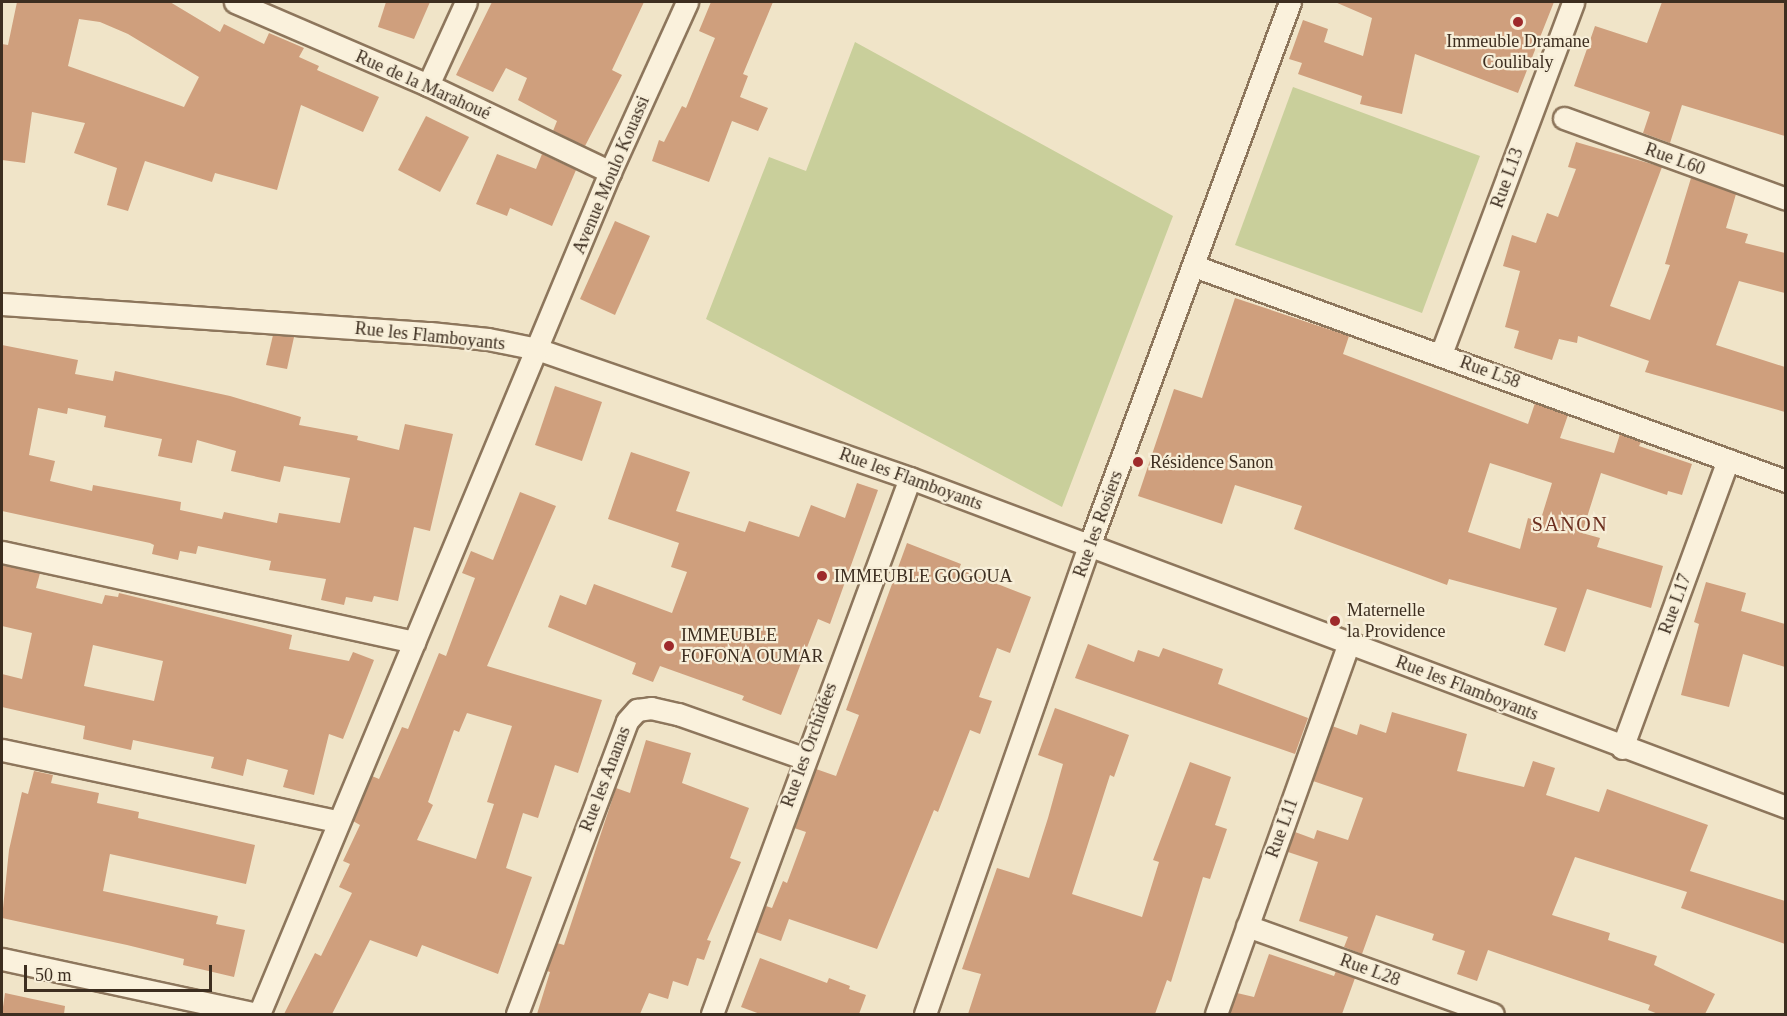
<!DOCTYPE html>
<meta charset="utf-8">
<style>
body{margin:0}
#map{position:relative;width:1787px;height:1016px;overflow:hidden;background:#f0e4c8;font-family:Georgia,serif}
div>[style]{position:absolute}
.green>*{inset:0;background:#c9cf9b}
.building>*{inset:0;background:#cf9f7d}
.roads{filter:drop-shadow(2px 0 #8d765c) drop-shadow(-2px 0 #8d765c) drop-shadow(0 2px #8d765c) drop-shadow(0 -2px #8d765c)}
.street>*{height:21px;margin:-10.5px;padding:0 10.5px;transform-origin:10.5px;border-radius:10.5px;background:#faf1dc}
.dots>*{width:16px;height:16px;translate:-50% -50%;box-sizing:border-box;border:3px solid #f7eed8;border-radius:50%}
span{translate:-50% -50%;white-space:nowrap;text-align:center;line-height:1.15;-webkit-text-stroke:4.5px #f7eed8;paint-order:stroke}
.poi-label{font-size:18px;color:#3d2e20}
.left{translate:0 -50%;text-align:left}
.street-label{font-size:18px;color:#3d2e20}
.neighbourhood-label{font-size:20px;color:#6b2e1e;letter-spacing:1.5px}
.frame{position:absolute;inset:0;border:3px solid #3d2e20;pointer-events:none}
.scale{position:absolute;left:24px;top:965px;width:188px;height:27px;box-sizing:border-box;border:3px solid #3d2e20;border-top:0;padding-left:8px;font-size:18px;line-height:21px;white-space:nowrap;color:#3d2e20;-webkit-text-stroke:4px #f7eed8;paint-order:stroke}
</style>
<div id="map">
<div class="green">
<div style="clip-path:polygon(855px 42px,1173px 216px,1062px 507px,706px 319px,769px 157px,806px 171px)"></div>
<div style="clip-path:polygon(1293px 87px,1480px 156px,1422px 313px,1235px 245px)"></div>
</div>
<div class="building">
<div style="clip-path:polygon(evenodd,17px 2px,170px 2px,220px 32px,224px 24px,264px 44px,269px 33px,304px 48px,299px 57px,319px 66px,317px 70px,379px 97px,363px 132px,301px 105px,277px 190px,215px 173px,212px 182px,145px 161px,128px 211px,107px 205px,117px 168px,74px 153px,85px 123px,32px 112px,25px 163px,2px 160px,2px 44px,8px 45px,17px 2px,79px 19px,100px 22px,128px 34px,199px 77px,184px 107px,68px 66px,79px 19px)"></div>
<div style="clip-path:polygon(386px 2px,430px 2px,414px 39px,378px 27px)"></div>
<div style="clip-path:polygon(492px 2px,644px 2px,612px 70px,622px 75px,585px 146px,553px 131px,557px 121px,518px 100px,527px 78px,506px 68px,493px 92px,456px 75px)"></div>
<div style="clip-path:polygon(711px 2px,773px 2px,743px 74px,748px 76px,740px 97px,768px 108px,758px 131px,732px 121px,709px 182px,652px 161px,659px 140px,664px 142px,682px 106px,686px 108px,715px 38px,699px 31px)"></div>
<div style="clip-path:polygon(1335px 2px,1554px 2px,1518px 93px,1415px 54px,1402px 114px,1360px 104px,1362px 96px,1298px 74px,1302px 63px,1289px 59px,1303px 20px,1328px 29px,1324px 42px,1363px 56px,1372px 18px)"></div>
<div style="clip-path:polygon(1662px 2px,1785px 2px,1785px 136px,1682px 105px,1670px 143px,1643px 133px,1650px 112px,1574px 86px,1595px 26px,1647px 43px)"></div>
<div style="clip-path:polygon(426px 116px,469px 137px,440px 192px,398px 170px)"></div>
<div style="clip-path:polygon(1576px 142px,1662px 167px,1610px 306px,1650px 320px,1670px 265px,1665px 264px,1691px 178px,1736px 194px,1726px 228px,1748px 234px,1745px 243px,1785px 253px,1785px 293px,1739px 281px,1716px 345px,1785px 367px,1785px 412px,1645px 372px,1649px 361px,1578px 336px,1577px 343px,1559px 339px,1552px 360px,1514px 348px,1519px 331px,1505px 327px,1520px 271px,1503px 266px,1512px 235px,1536px 243px,1547px 213px,1558px 217px,1576px 169px,1568px 167px)"></div>
<div style="clip-path:polygon(497px 154px,536px 169px,542px 154px,576px 170px,552px 226px,510px 208px,507px 216px,476px 204px)"></div>
<div style="clip-path:polygon(615px 221px,650px 236px,615px 315px,580px 299px)"></div>
<div style="clip-path:polygon(evenodd,1235px 298px,1349px 336px,1343px 354px,1528px 424px,1535px 403px,1568px 415px,1560px 438px,1614px 453px,1620px 434px,1641px 442px,1639px 446px,1692px 464px,1682px 495px,1668px 491px,1667px 495px,1601px 473px,1582px 533px,1600px 538px,1597px 547px,1663px 566px,1651px 608px,1587px 589px,1565px 652px,1544px 645px,1557px 608px,1449px 579px,1447px 585px,1294px 529px,1302px 506px,1235px 485px,1222px 524px,1138px 496px,1174px 389px,1202px 398px,1235px 298px,1490px 463px,1552px 483px,1540px 522px,1528px 518px,1520px 549px,1468px 532px,1490px 463px)"></div>
<div style="clip-path:polygon(273px 335px,294px 337px,287px 369px,266px 365px)"></div>
<div style="clip-path:polygon(evenodd,2px 345px,78px 360px,75px 374px,113px 381px,115px 371px,230px 396px,301px 417px,299px 425px,358px 436px,357px 440px,399px 450px,405px 424px,453px 434px,430px 531px,414px 527px,398px 601px,374px 596px,372px 602px,346px 597px,344px 605px,321px 600px,326px 579px,269px 570px,271px 561px,198px 546px,196px 554px,180px 551px,178px 560px,152px 554px,154px 545px,150px 543px,2px 511px,2px 345px,38px 408px,67px 414px,68px 408px,106px 416px,104px 427px,162px 439px,158px 456px,192px 463px,197px 440px,236px 451px,231px 471px,280px 482px,284px 466px,350px 478px,340px 523px,279px 513px,277px 523px,224px 512px,222px 519px,180px 510px,181px 502px,93px 485px,92px 491px,50px 481px,55px 461px,29px 455px,38px 408px)"></div>
<div style="clip-path:polygon(555px 386px,602px 402px,582px 461px,535px 445px)"></div>
<div style="clip-path:polygon(631px 452px,690px 472px,676px 511px,745px 532px,749px 521px,799px 537px,811px 505px,845px 518px,857px 483px,878px 490px,830px 624px,818px 619px,781px 715px,742px 700px,744px 696px,660px 666px,653px 682px,632px 674px,636px 663px,548px 627px,560px 595px,586px 605px,594px 584px,672px 613px,687px 572px,671px 567px,679px 543px,608px 519px)"></div>
<div style="clip-path:polygon(evenodd,520px 492px,556px 506px,487px 666px,602px 700px,578px 773px,555px 765px,538px 818px,523px 813px,506px 868px,532px 877px,498px 974px,422px 945px,417px 957px,370px 940px,332px 1014px,284px 1014px,315px 953px,321px 956px,352px 893px,339px 887px,350px 864px,343px 861px,360px 825px,353px 821px,372px 776px,379px 779px,402px 727px,408px 729px,439px 653px,446px 656px,475px 578px,462px 573px,471px 551px,493px 560px,520px 492px,467px 713px,512px 726px,487px 802px,494px 804px,476px 859px,417px 840px,433px 805px,428px 802px,454px 730px,459px 732px,467px 713px)"></div>
<div style="clip-path:polygon(907px 543px,961px 564px,959px 569px,1031px 597px,1010px 653px,997px 648px,979px 697px,992px 701px,980px 734px,970px 730px,938px 812px,934px 810px,877px 949px,789px 919px,781px 941px,756px 932px,766px 906px,772px 908px,783px 881px,787px 883px,806px 832px,794px 828px,816px 769px,836px 776px,859px 715px,846px 710px)"></div>
<div style="clip-path:polygon(evenodd,2px 565px,40px 573px,36px 588px,102px 604px,105px 595px,118px 597px,119px 593px,292px 635px,289px 649px,349px 661px,353px 652px,374px 660px,343px 739px,329px 734px,314px 795px,283px 787px,288px 770px,247px 759px,243px 776px,211px 768px,214px 757px,133px 740px,131px 750px,83px 739px,85px 726px,2px 707px,2px 674px,22px 679px,32px 633px,2px 626px,2px 565px,93px 645px,163px 661px,154px 701px,84px 686px,93px 645px)"></div>
<div style="clip-path:polygon(1706px 582px,1746px 593px,1741px 611px,1785px 624px,1785px 667px,1743px 654px,1729px 707px,1681px 695px,1699px 624px,1694px 622px)"></div>
<div style="clip-path:polygon(1088px 644px,1134px 662px,1138px 650px,1159px 657px,1163px 648px,1223px 669px,1218px 684px,1308px 718px,1295px 754px,1075px 678px)"></div>
<div style="clip-path:polygon(1055px 708px,1129px 735px,1114px 777px,1110px 775px,1072px 894px,1142px 917px,1159px 862px,1153px 860px,1190px 762px,1231px 777px,1215px 825px,1227px 829px,1210px 879px,1203px 877px,1171px 982px,1167px 980px,1155px 1014px,968px 1014px,981px 974px,962px 969px,997px 868px,1029px 878px,1048px 818px,1063px 764px,1038px 755px)"></div>
<div style="clip-path:polygon(1392px 712px,1467px 734px,1457px 771px,1524px 787px,1533px 761px,1555px 768px,1546px 795px,1599px 812px,1607px 789px,1708px 825px,1690px 871px,1785px 901px,1785px 944px,1681px 908px,1687px 892px,1575px 857px,1552px 915px,1610px 933px,1608px 940px,1657px 956px,1654px 965px,1715px 994px,1705px 1014px,1658px 1014px,1648px 1010px,1650px 1005px,1488px 950px,1477px 981px,1457px 974px,1465px 951px,1432px 940px,1434px 934px,1376px 915px,1362px 954px,1344px 947px,1348px 937px,1299px 921px,1318px 862px,1288px 852px,1295px 832px,1314px 839px,1317px 830px,1348px 840px,1363px 798px,1313px 781px,1332px 726px,1357px 735px,1360px 724px,1386px 733px)"></div>
<div style="clip-path:polygon(646px 740px,691px 753px,682px 783px,749px 808px,730px 858px,741px 862px,707px 940px,711px 941px,704px 960px,697px 958px,688px 986px,673px 981px,668px 999px,649px 993px,640px 1014px,537px 1014px,550px 972px,547px 971px,557px 943px,564px 945px,616px 788px,630px 793px)"></div>
<div style="clip-path:polygon(34px 771px,53px 775px,51px 783px,99px 793px,97px 803px,139px 812px,138px 818px,255px 845px,246px 884px,110px 854px,103px 891px,218px 916px,216px 924px,245px 930px,234px 977px,183px 965px,184px 959px,127px 945px,2px 918px,9px 850px,22px 792px,28px 794px)"></div>
<div style="clip-path:polygon(1269px 954px,1334px 976px,1336px 971px,1355px 978px,1342px 1014px,1229px 1014px,1237px 993px,1254px 997px)"></div>
<div style="clip-path:polygon(760px 958px,827px 983px,829px 978px,850px 986px,849px 989px,866px 995px,859px 1014px,760px 1014px,741px 1007px)"></div>
<div style="clip-path:polygon(5px 993px,65px 1006px,64px 1014px,2px 1014px)"></div>
</div>
<div class="roads">
<div class="street">
<div style="left:235px;top:2px;width:210px;rotate:23.3deg"></div>
<div style="left:428px;top:85px;width:202px;rotate:25.5deg"></div>
<div style="left:428px;top:85px;width:91px;rotate:-65.4deg"></div>
<div style="left:1564px;top:118px;width:236px;rotate:20deg"></div>
<div style="left:1194px;top:266px;width:630px;rotate:19.96deg"></div>
<div style="left:2px;top:304px;width:429px;rotate:3.9deg"></div>
<div style="left:430px;top:333px;width:58px;rotate:5.9deg"></div>
<div style="left:488px;top:339px;width:50px;rotate:11.5deg"></div>
<div style="left:537px;top:349px;width:395px;rotate:19.1deg"></div>
<div style="left:910px;top:478px;width:936px;rotate:20.58deg"></div>
<div style="left:1441px;top:354px;width:376px;rotate:-69.4deg"></div>
<div style="left:2px;top:552px;width:422px;rotate:12.3deg"></div>
<div style="left:1622px;top:748px;width:307px;rotate:-69.8deg"></div>
<div style="left:2px;top:750px;width:342px;rotate:12deg"></div>
<div style="left:1247px;top:926px;width:261px;rotate:19.7deg"></div>
<div style="left:2px;top:959px;width:261px;rotate:12.2deg"></div>
<div style="left:259px;top:1014px;width:912px;rotate:-67.37deg"></div>
<div style="left:610px;top:172px;width:187px;rotate:-65.6deg"></div>
<div style="left:517px;top:1014px;width:313px;rotate:-69.4deg"></div>
<div style="left:627px;top:721px;width:15px;rotate:-48deg"></div>
<div style="left:637px;top:710px;width:14px;rotate:-8deg"></div>
<div style="left:651px;top:708px;width:28px;rotate:13deg"></div>
<div style="left:678px;top:714px;width:133px;rotate:19.4deg"></div>
<div style="left:712px;top:1014px;width:571px;rotate:-69.73deg"></div>
<div style="left:925px;top:1014px;width:496px;rotate:-70.7deg"></div>
<div style="left:1089px;top:546px;width:580px;rotate:-69.72deg"></div>
<div style="left:1216px;top:1014px;width:395px;rotate:-70.3deg"></div>
</div>
</div>
<div class="dots">
<div style="left:1518px;top:22px;background:#9e2a2b"></div>
<div style="left:1138px;top:462px;background:#9e2a2b"></div>
<div style="left:822px;top:576px;background:#9e2a2b"></div>
<div style="left:1335px;top:621px;background:#9e2a2b"></div>
<div style="left:669px;top:646px;background:#9e2a2b"></div>
</div>
<div class="poi-label">
<span style="left:1518px;top:52px">Immeuble Dramane<br>Coulibaly</span>
<span class="left" style="left:1150px;top:462px">Résidence Sanon</span>
<span class="left" style="left:834px;top:576px">IMMEUBLE GOGOUA</span>
<span class="left" style="left:1347px;top:621px">Maternelle<br>la Providence</span>
<span class="left" style="left:681px;top:646px">IMMEUBLE<br>FOFONA OUMAR</span>
</div>
<div class="street-label">
<span style="left:423px;top:85px;rotate:24deg">Rue de la Marahoué</span>
<span style="left:1675px;top:159px;rotate:20deg">Rue L60</span>
<span style="left:611px;top:175px;rotate:-67deg">Avenue Moulo Kouassi</span>
<span style="left:1507px;top:178px;rotate:-70deg">Rue L13</span>
<span style="left:430px;top:336px;rotate:6deg">Rue les Flamboyants</span>
<span style="left:1490px;top:372px;rotate:20deg">Rue L58</span>
<span style="left:911px;top:479px;rotate:20deg">Rue les Flamboyants</span>
<span style="left:1098px;top:524px;rotate:-70deg">Rue les Rosiers</span>
<span style="left:1675px;top:604px;rotate:-70deg">Rue L17</span>
<span style="left:1467px;top:688px;rotate:21deg">Rue les Flamboyants</span>
<span style="left:809px;top:745px;rotate:-70deg">Rue les Orchidées</span>
<span style="left:605px;top:779px;rotate:-69deg">Rue les Ananas</span>
<span style="left:1282px;top:828px;rotate:-70deg">Rue L11</span>
<span style="left:1370px;top:970px;rotate:20deg">Rue L28</span>
</div>
<div class="neighbourhood-label">
<span style="left:1570px;top:524px">SANON</span>
</div>
<div class="frame"></div>
<div class="scale">50 m</div>
</div>
